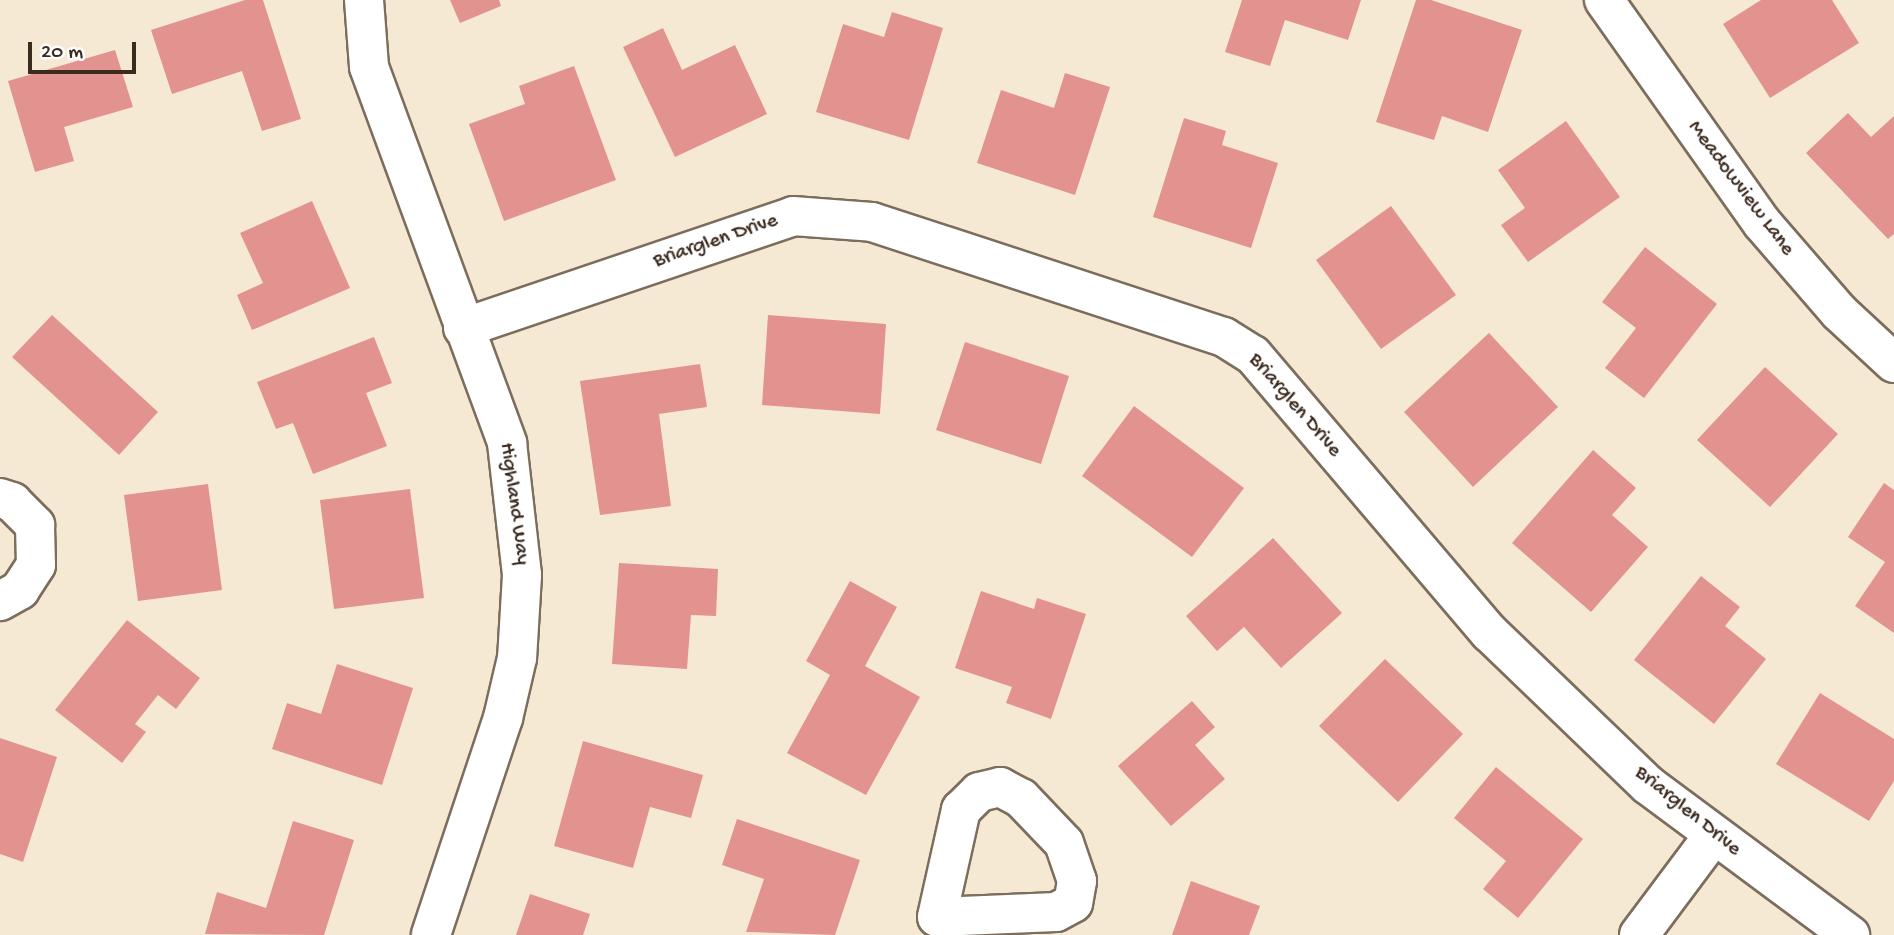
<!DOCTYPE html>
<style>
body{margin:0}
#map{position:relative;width:1894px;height:935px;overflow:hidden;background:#f6e9d3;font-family:"Gochi Hand",sans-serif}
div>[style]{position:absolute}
.building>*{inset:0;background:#e29390}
.roads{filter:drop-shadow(2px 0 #7c6d5d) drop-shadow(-2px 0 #7c6d5d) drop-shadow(0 2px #7c6d5d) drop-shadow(0 -2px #7c6d5d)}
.street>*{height:38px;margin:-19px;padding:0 19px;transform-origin:19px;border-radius:19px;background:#fff}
span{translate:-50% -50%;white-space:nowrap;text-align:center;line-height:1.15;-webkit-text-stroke:7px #fff;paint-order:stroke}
.street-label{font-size:21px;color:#3b2a1e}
.scale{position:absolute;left:28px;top:42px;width:108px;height:32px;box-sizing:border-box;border:4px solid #3b2a1e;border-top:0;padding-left:9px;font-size:21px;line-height:24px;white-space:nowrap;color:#3b2a1e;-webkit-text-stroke:5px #fff;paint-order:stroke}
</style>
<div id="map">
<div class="building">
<div style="clip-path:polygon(245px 0,263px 0,301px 119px,262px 131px,242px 71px,172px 94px,151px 30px)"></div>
<div style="clip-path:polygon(450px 0,499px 0,501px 6px,460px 23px)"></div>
<div style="clip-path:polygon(1242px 0,1361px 0,1348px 40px,1285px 20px,1270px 66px,1225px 52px)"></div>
<div style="clip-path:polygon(1416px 0,1431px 0,1522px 30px,1488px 132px,1442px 116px,1434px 140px,1376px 122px)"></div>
<div style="clip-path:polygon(1761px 0,1832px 0,1859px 43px,1770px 98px,1723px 24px)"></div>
<div style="clip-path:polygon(892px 12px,943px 28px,909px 140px,816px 112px,843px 24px,884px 37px)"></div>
<div style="clip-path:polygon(663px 28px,682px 70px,735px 45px,767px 114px,675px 157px,623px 47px)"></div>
<div style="clip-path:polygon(115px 50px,133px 107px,64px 127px,74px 161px,35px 172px,8px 81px)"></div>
<div style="clip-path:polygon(574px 66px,616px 180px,504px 221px,469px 124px,525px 104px,519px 86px)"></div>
<div style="clip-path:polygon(1065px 73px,1110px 87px,1075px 195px,977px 163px,1001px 90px,1054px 108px)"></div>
<div style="clip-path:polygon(1848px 113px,1871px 137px,1894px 116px,1894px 234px,1888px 239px,1806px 153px)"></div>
<div style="clip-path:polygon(1184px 118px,1226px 131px,1222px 145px,1278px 163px,1251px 248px,1153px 217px)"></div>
<div style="clip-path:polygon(1566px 121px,1620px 197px,1528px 262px,1501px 225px,1525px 208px,1498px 170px)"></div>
<div style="clip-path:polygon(312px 201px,350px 288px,252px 330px,237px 295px,263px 283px,240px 233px)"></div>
<div style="clip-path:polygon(1391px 206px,1456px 295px,1381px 349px,1316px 260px)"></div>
<div style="clip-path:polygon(1645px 247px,1717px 304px,1644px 398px,1605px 368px,1636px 328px,1602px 302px)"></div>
<div style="clip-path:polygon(52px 315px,158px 412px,119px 455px,12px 357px)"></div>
<div style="clip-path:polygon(768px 315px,886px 324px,880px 414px,762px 405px)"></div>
<div style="clip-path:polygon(1489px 333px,1558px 407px,1473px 487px,1404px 412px)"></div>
<div style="clip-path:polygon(374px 337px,392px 383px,366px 393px,387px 446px,313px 474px,293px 423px,276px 429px,257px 382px)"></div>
<div style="clip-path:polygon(965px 342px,1069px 376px,1041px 464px,936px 430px)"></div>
<div style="clip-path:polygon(700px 364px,707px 407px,659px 414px,671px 506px,600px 515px,580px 381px)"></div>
<div style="clip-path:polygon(1765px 367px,1838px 434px,1770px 507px,1697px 440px)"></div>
<div style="clip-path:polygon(1134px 406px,1244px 488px,1192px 557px,1082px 476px)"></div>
<div style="clip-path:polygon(1593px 450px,1636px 488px,1612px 515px,1648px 547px,1591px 612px,1512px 543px)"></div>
<div style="clip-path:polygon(1884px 483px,1894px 490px,1894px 633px,1855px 606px,1885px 562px,1848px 537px)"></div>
<div style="clip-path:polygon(208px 484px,222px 590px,138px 601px,124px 495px)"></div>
<div style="clip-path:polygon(410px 489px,424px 598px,334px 609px,320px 500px)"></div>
<div style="clip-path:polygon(1273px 538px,1342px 613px,1281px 668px,1244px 627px,1217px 651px,1186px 616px)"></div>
<div style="clip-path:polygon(619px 563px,718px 569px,716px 616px,691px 615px,687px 669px,612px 664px)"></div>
<div style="clip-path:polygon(1701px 576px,1740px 607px,1725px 626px,1766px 659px,1714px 724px,1634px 660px)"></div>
<div style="clip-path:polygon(850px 581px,897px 607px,865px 666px,920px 697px,866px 795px,787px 753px,830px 675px,806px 661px)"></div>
<div style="clip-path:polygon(981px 591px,1034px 609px,1037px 598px,1086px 614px,1051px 719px,1006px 703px,1012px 687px,955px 668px)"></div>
<div style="clip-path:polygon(127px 620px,200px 678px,176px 709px,158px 695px,135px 724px,146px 732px,122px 763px,55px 710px)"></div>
<div style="clip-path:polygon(1385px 659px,1463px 734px,1398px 802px,1319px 726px)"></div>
<div style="clip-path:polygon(337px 664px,413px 688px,382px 785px,272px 749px,287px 703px,321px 714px)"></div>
<div style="clip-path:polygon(1820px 693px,1894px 739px,1894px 781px,1869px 821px,1776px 764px)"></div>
<div style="clip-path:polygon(1192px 701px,1215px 727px,1195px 745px,1225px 779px,1171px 826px,1118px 766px)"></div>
<div style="clip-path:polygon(0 738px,57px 757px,23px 862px,0 854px)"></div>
<div style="clip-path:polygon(583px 741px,703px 775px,691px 818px,650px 807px,633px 868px,554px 846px)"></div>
<div style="clip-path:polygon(1496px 767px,1583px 839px,1518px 918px,1483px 889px,1506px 861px,1454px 818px)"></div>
<div style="clip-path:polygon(737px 819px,860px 860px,835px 935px,746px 932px,764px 879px,722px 865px)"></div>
<div style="clip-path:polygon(293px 821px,354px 840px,324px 935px,205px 934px,217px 892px,266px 908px)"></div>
<div style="clip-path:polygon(1191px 881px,1260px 906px,1249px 935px,1172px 935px)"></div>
<div style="clip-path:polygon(530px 894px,590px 914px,583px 935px,516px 935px)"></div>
</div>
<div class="roads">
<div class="street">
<div style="left:364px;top:0;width:67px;rotate:85.7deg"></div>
<div style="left:369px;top:67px;width:401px;rotate:69.8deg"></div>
<div style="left:507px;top:443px;width:133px;rotate:83.5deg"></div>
<div style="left:522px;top:575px;width:83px;rotate:93.4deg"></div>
<div style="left:517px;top:658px;width:62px;rotate:103.1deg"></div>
<div style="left:503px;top:718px;width:229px;rotate:108.4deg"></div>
<div style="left:1604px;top:0;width:273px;rotate:54.7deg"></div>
<div style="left:1762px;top:223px;width:118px;rotate:49.1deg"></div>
<div style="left:1839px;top:312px;width:75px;rotate:42.8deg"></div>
<div style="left:463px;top:328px;width:348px;rotate:-18.7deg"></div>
<div style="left:793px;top:216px;width:79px;rotate:4.3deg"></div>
<div style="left:872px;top:222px;width:370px;rotate:18.1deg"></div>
<div style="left:1224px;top:337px;width:34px;rotate:32deg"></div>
<div style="left:1253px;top:355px;width:365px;rotate:49.6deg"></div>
<div style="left:1490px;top:633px;width:219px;rotate:43.9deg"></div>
<div style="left:1648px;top:785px;width:252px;rotate:36.6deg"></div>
<div style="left:0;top:498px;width:13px;rotate:18deg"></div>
<div style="left:12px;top:502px;width:33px;rotate:45deg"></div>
<div style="left:35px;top:525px;width:40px;rotate:88.6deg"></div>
<div style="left:36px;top:565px;width:30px;rotate:123deg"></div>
<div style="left:20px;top:590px;width:23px;rotate:151deg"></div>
<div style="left:1000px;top:787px;width:24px;rotate:28deg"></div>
<div style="left:1021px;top:798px;width:62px;rotate:46.3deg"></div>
<div style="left:1064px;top:843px;width:40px;rotate:71.1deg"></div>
<div style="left:1077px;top:881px;width:22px;rotate:100deg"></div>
<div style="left:1073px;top:903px;width:19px;rotate:152deg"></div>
<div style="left:1056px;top:912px;width:119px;rotate:177.6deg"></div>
<div style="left:937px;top:917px;width:110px;rotate:-77.4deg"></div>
<div style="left:961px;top:810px;width:25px;rotate:-45deg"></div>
<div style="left:979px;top:792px;width:22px;rotate:-13deg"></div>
<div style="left:1639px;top:935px;width:124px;rotate:-53.2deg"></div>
</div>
</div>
<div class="street-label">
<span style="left:1740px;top:189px;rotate:53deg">Meadowview Lane</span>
<span style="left:716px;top:242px;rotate:-19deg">Briarglen Drive</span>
<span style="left:1294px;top:406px;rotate:49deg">Briarglen Drive</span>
<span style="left:513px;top:504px;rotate:82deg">Highland Way</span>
<span style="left:1687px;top:812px;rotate:39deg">Briarglen Drive</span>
</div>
<div class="scale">20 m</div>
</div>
